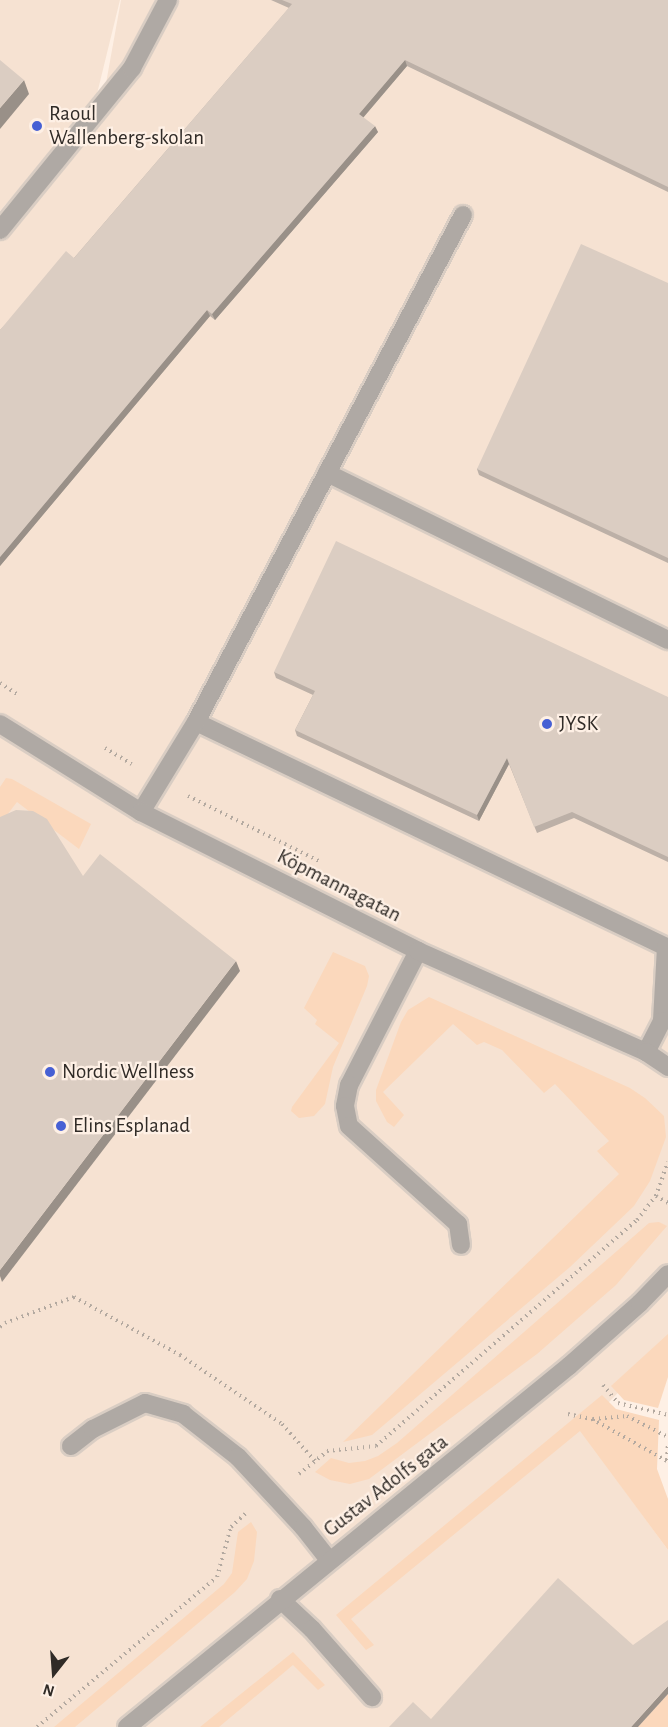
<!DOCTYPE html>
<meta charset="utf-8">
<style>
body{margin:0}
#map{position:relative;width:668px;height:1727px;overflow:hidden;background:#fef0e5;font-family:"Alegreya Sans",sans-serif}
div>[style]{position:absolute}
.built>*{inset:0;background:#f6e2d2}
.green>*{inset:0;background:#fbd8bc}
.path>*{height:4px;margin-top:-2px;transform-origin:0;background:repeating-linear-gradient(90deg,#b3a9a0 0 1.5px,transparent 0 6px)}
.roads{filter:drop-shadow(2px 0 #d9cdc3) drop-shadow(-2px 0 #d9cdc3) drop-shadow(0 2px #d9cdc3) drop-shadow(0 -2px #d9cdc3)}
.lane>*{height:18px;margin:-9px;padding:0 9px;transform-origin:9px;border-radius:9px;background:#afa9a4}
.street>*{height:18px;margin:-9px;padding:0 9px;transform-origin:9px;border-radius:9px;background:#afa9a4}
.wall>*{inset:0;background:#bcb0a7}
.shaded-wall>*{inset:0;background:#999088}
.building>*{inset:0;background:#dbcdc2}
.dots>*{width:16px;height:16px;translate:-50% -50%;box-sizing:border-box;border:3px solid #fef0e5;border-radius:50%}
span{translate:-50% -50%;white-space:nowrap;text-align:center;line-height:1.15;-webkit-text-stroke:4.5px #fef0e5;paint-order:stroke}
.poi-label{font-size:21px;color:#302b27}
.left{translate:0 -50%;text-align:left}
.street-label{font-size:21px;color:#302b27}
.north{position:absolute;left:24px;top:1643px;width:60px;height:60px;-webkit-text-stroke:4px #fef0e5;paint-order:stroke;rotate:197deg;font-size:16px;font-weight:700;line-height:24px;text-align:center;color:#302b27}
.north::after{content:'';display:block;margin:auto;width:21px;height:27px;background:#302b27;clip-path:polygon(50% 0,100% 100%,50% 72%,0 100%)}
</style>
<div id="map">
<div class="built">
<div style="clip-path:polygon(0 0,120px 0,96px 98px,0 211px)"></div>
<div style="clip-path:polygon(121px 0,668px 0,668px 1341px,581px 1431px,668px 1550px,668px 1727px,0 1727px,0 226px,101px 111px)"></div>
</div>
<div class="green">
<div style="clip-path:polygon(6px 778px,12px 779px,91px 824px,79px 849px,17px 802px,0 824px,0 787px)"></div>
<div style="clip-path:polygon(333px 952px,365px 966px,369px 976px,367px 986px,333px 1067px,325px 1104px,314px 1116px,299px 1118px,291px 1111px,292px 1107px,339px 1043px,315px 1024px,317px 1020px,304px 1008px)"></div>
<div style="clip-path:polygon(429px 997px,630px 1088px,645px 1098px,664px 1116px,666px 1137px,650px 1181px,634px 1206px,570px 1267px,372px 1435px,343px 1442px,619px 1174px,597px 1151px,609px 1141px,555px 1084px,544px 1093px,502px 1050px,484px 1042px,477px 1045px,453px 1024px,383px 1092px,404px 1115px,394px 1127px,387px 1122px,376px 1101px,376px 1090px,401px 1022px,408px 1010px)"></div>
<div style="clip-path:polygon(659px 1222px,667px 1226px,616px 1285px,537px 1354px,369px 1479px,350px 1484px,330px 1480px,315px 1472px,331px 1458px,349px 1463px,365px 1461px,378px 1456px,397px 1443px,649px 1223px)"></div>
<div style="clip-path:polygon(668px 1334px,668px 1377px,658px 1408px,624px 1400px,611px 1386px)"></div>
<div style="clip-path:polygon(602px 1395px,616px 1409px,659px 1420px,657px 1469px,668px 1499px,668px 1550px,580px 1431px,351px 1619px,374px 1645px,366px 1650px,336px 1615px)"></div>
<div style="clip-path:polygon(251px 1522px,257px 1532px,254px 1561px,247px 1579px,235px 1592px,75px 1727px,54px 1727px,224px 1584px,232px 1573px,238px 1532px)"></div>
<div style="clip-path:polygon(293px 1652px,325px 1685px,318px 1690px,293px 1665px,219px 1727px,200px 1727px)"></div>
<div style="clip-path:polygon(668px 1694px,668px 1727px,638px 1727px)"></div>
</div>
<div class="path">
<div style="left:0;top:683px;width:20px;rotate:33deg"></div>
<div style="left:105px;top:748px;width:31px;rotate:31deg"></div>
<div style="left:188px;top:796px;width:148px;rotate:26.4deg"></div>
<div style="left:656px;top:1196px;width:14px;rotate:30deg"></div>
<div style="left:0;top:1327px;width:6px;rotate:-39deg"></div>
<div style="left:5px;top:1323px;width:74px;rotate:-20.6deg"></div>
<div style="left:74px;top:1297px;width:121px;rotate:28.7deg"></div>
<div style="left:180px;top:1355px;width:123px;rotate:34.1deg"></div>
<div style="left:282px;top:1424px;width:50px;rotate:48.3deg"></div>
<div style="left:603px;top:1385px;width:23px;rotate:50deg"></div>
<div style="left:618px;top:1403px;width:51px;rotate:13.5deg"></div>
<div style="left:568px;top:1414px;width:25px;rotate:12deg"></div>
<div style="left:592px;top:1419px;width:86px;rotate:29.2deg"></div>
<div style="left:593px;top:1419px;width:34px;rotate:-5deg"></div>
<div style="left:627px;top:1416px;width:46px;rotate:27.1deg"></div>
<div style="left:667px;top:1460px;width:17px;rotate:-87deg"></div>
<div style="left:299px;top:1474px;width:36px;rotate:-39deg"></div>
<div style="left:327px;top:1451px;width:49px;rotate:-5.8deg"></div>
<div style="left:376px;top:1446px;width:345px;rotate:-40.9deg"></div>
<div style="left:637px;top:1220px;width:31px;rotate:-52deg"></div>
<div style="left:656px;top:1196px;width:36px;rotate:-71deg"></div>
<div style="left:37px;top:1727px;width:234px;rotate:-39.8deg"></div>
<div style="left:217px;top:1577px;width:52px;rotate:-74.4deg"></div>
<div style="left:231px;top:1527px;width:22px;rotate:-43deg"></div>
</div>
<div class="roads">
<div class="lane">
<div style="left:0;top:230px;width:209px;rotate:-50.8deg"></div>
<div style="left:132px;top:68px;width:77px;rotate:-62.1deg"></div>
<div style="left:327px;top:473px;width:380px;rotate:26.1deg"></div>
<div style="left:196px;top:722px;width:521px;rotate:25.58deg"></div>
<div style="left:666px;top:947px;width:74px;rotate:93.1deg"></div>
<div style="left:662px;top:1021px;width:35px;rotate:117deg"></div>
<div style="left:141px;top:812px;width:105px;rotate:-58.6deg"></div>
<div style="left:196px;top:722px;width:573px;rotate:-62.23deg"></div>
<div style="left:418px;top:951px;width:151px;rotate:117.2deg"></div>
<div style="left:349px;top:1085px;width:21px;rotate:101deg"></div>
<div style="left:345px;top:1106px;width:20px;rotate:79deg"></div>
<div style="left:349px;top:1126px;width:147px;rotate:42deg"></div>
<div style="left:458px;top:1224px;width:21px;rotate:82deg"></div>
<div style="left:71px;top:1446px;width:28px;rotate:-38deg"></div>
<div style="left:93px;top:1429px;width:58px;rotate:-26.6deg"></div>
<div style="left:145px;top:1403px;width:40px;rotate:16deg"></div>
<div style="left:183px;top:1414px;width:70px;rotate:38deg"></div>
<div style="left:238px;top:1457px;width:96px;rotate:47.1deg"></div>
<div style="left:303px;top:1527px;width:42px;rotate:51.8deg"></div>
<div style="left:280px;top:1599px;width:44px;rotate:43.2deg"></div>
<div style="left:312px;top:1629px;width:91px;rotate:48.6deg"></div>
</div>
<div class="street">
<div style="left:0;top:724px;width:166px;rotate:32deg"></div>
<div style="left:141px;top:812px;width:310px;rotate:26.6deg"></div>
<div style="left:418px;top:951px;width:249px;rotate:23.9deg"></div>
<div style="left:646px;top:1052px;width:27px;rotate:34deg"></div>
<div style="left:127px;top:1727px;width:571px;rotate:-39.24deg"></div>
<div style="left:569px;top:1366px;width:95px;rotate:-41.6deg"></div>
<div style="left:640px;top:1303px;width:40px;rotate:-46deg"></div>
</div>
</div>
<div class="wall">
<div style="clip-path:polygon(271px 0,668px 0,668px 192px,407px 66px,363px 118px,378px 132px,215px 320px,210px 316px,0 566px,0 330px,74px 258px,289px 8px)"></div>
<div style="clip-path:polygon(668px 283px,668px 563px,479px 475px,477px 469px)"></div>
<div style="clip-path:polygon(274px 672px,668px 697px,668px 862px,574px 818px,537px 833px,509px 764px,479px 821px,297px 736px,295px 730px,313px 695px,276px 678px)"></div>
</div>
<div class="shaded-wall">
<div style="clip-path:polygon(405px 60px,407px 66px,361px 120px,359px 114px)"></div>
<div style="clip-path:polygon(24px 80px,29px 94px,0 129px,0 108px)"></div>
<div style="clip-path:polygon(375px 126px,378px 132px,215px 320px,212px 314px)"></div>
<div style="clip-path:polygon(207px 310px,210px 316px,0 566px,0 557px)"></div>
<div style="clip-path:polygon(507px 758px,509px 764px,479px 821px,477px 815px)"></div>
<div style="clip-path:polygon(236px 961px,240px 971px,2px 1282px,0 1276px,0 1270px)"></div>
<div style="clip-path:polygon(668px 1686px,668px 1694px,638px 1727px,631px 1727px)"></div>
</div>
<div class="building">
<div style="clip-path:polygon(282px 0,668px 0,668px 187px,405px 60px,359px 114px,375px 126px,212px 314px,207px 310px,0 557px,0 330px,66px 251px,74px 258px,292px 4px)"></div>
<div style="clip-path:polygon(0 60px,24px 80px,0 108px)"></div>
<div style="clip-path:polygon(581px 244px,668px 283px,668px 558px,477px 469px)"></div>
<div style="clip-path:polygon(336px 541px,668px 697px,668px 857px,572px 812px,534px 827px,507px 758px,477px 815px,295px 730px,315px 691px,274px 672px)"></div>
<div style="clip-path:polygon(16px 810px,33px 811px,47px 819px,83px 876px,100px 854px,236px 961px,0 1270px,0 817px)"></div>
<div style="clip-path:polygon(558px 1578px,633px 1645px,668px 1620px,668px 1686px,631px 1727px,389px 1727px,413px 1702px,431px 1719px)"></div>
</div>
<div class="dots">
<div style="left:37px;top:126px;background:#4760d4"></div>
<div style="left:547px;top:724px;background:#4760d4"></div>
<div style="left:50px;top:1072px;background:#4760d4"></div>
<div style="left:61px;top:1126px;background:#4760d4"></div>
</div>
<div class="poi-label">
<span class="left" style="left:49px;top:126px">Raoul<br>Wallenberg-skolan</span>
<span class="left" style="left:559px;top:724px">JYSK</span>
<span class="left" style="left:62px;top:1072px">Nordic Wellness</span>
<span class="left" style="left:73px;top:1126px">Elins Esplanad</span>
</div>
<div class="street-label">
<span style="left:339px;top:886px;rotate:27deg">Köpmannagatan</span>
<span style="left:386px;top:1486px;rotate:-38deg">Gustav Adolfs gata</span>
</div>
<div class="north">N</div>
</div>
